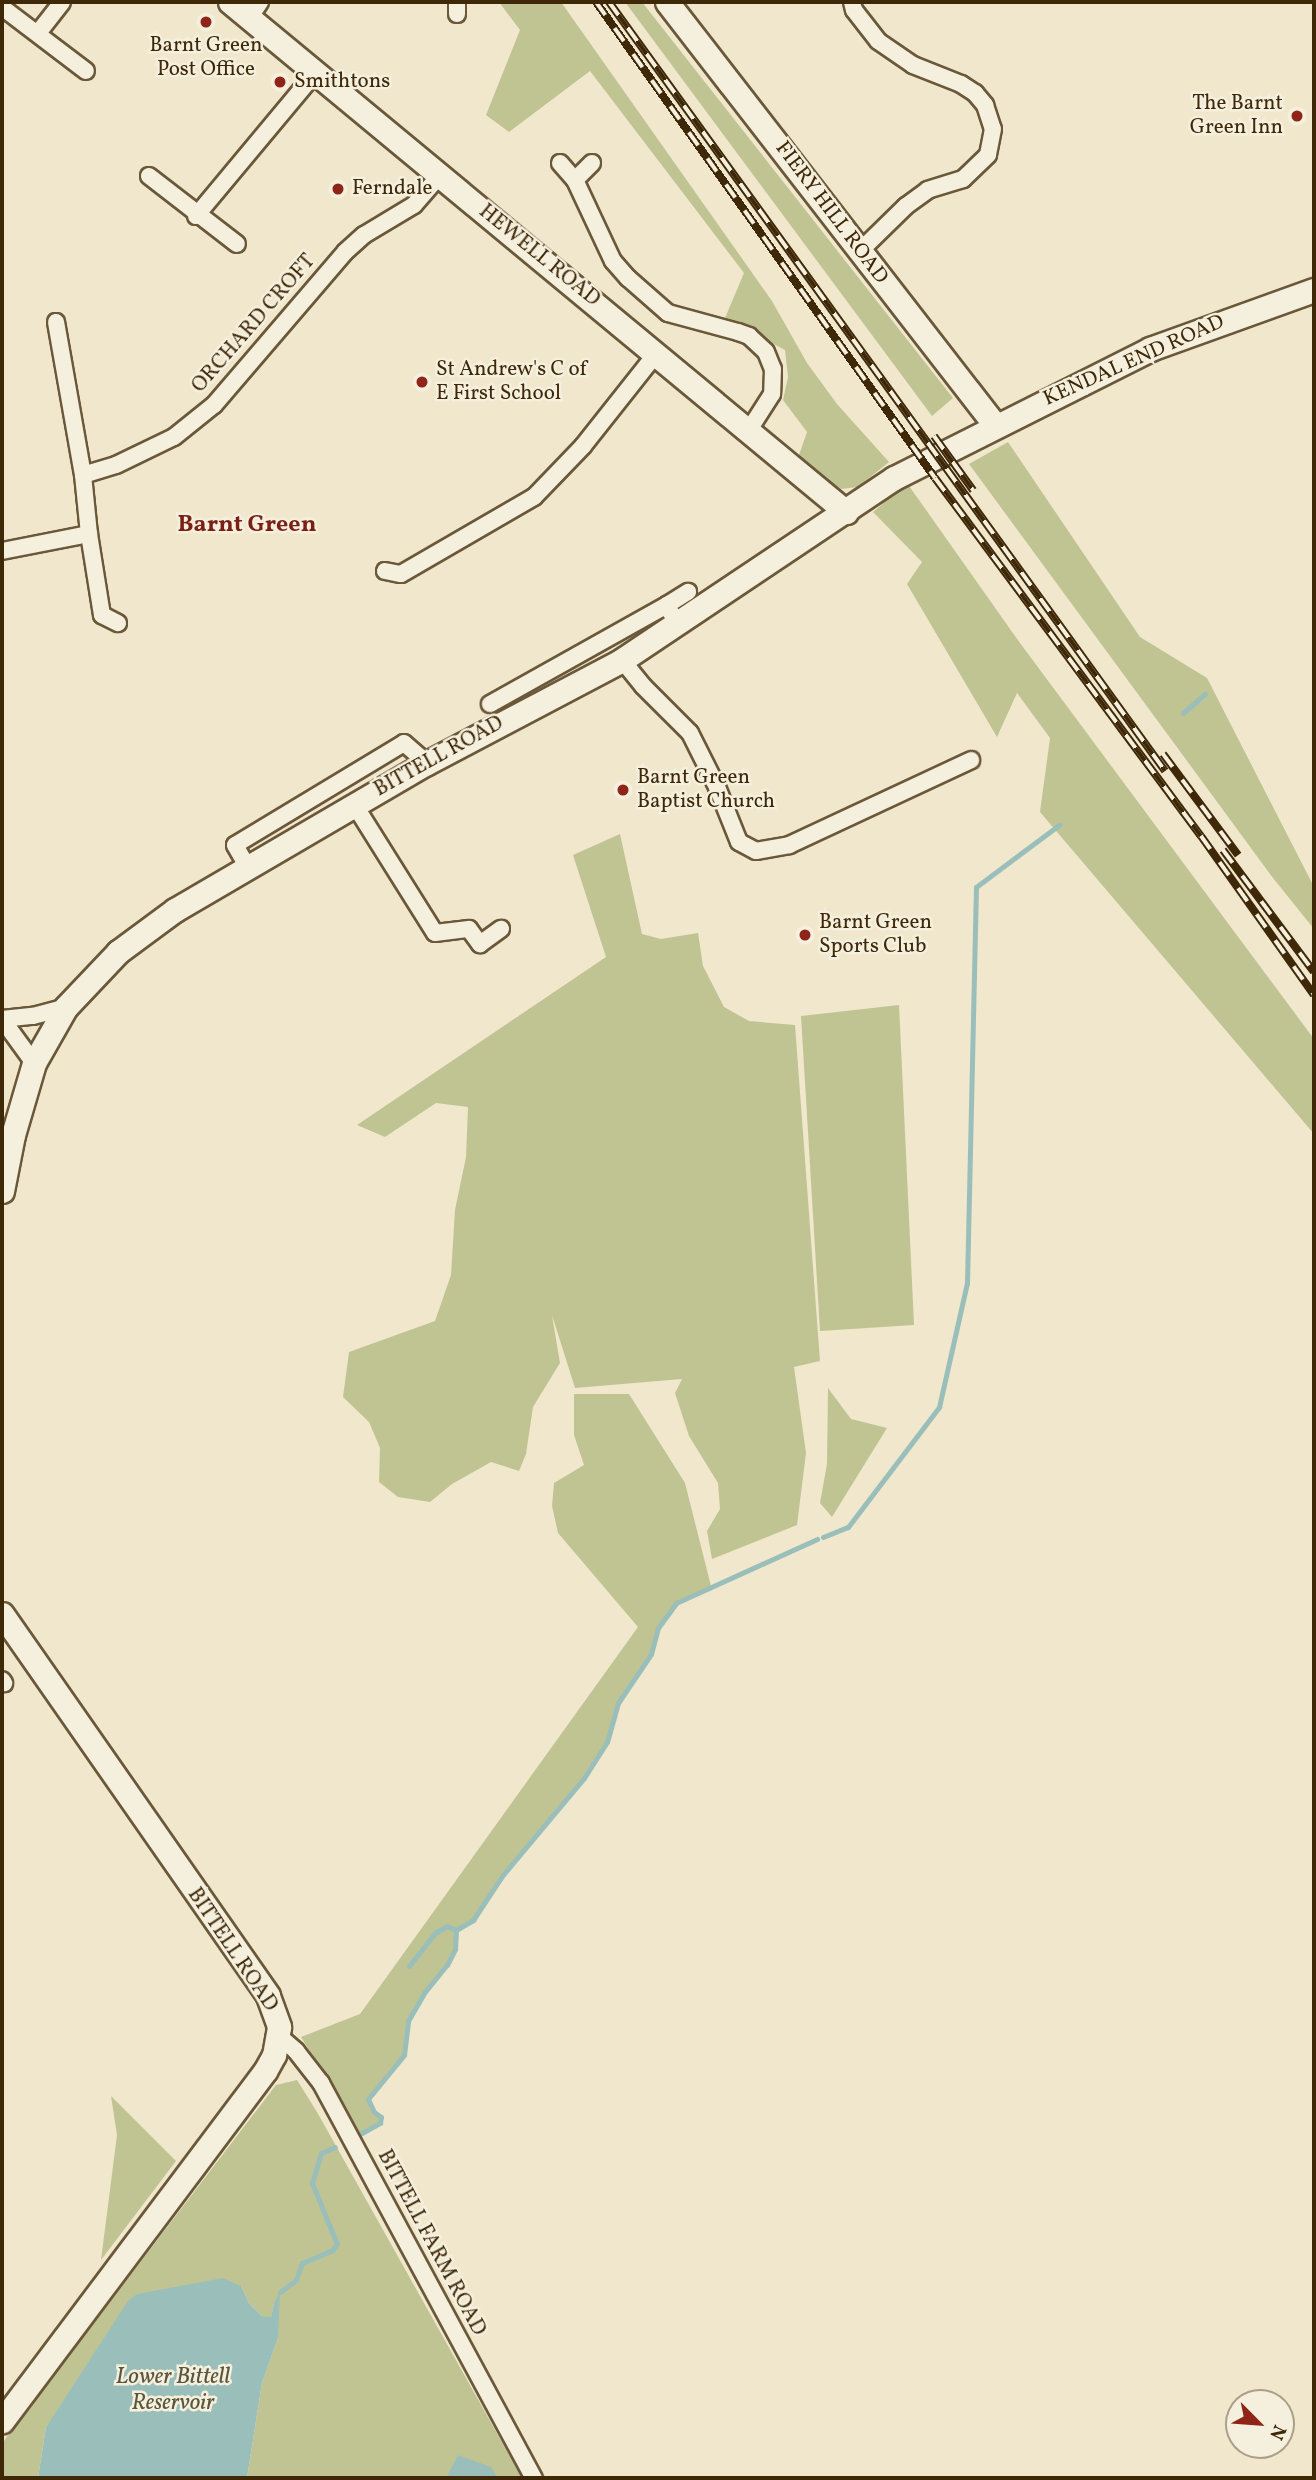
<!DOCTYPE html>
<style>
body{margin:0}
#map{position:relative;width:1316px;height:2480px;overflow:hidden;background:#f0e7cc;font-family:Vollkorn,serif}
div>[style]{position:absolute}
.green>*{inset:0;background:#c0c493}
.water>*{inset:0;background:#9abfba}
.stream>*{height:5px;margin:-2.5px;padding:0 2.5px;transform-origin:2.5px;border-radius:2.5px;background:#9abfba}
.roads{filter:drop-shadow(2px 0 #6a5839) drop-shadow(-2px 0 #6a5839) drop-shadow(0 2px #6a5839) drop-shadow(0 -2px #6a5839)}
.street>*{height:16px;margin:-8px;padding:0 8px;transform-origin:8px;border-radius:8px;background:#f5efde}
.secondary>*{height:23px;margin:-11.5px;padding:0 11.5px;transform-origin:11.5px;border-radius:11.5px;background:#f5efde}
.rail>*{height:8px;margin-top:-4px;transform-origin:0;background:repeating-linear-gradient(90deg,#f5efde 0 16px,#3e2808 0 32px);box-sizing:border-box;border-block:2px solid #3e2808}
.dots>*{width:19px;height:19px;translate:-50% -50%;box-sizing:border-box;border:4px solid #f5efde;border-radius:50%}
span{translate:-50% -50%;white-space:nowrap;text-align:center;line-height:1.15;-webkit-text-stroke:5px #f5efde;paint-order:stroke}
.poi-label{font-size:21px;color:#3e2808}
.left{translate:0 -50%;text-align:left}
.right{translate:-100% -50%;text-align:right}
.street-label{font-size:21px;color:#3e2808}
.water-label{font-size:23px;color:#5a553d;font-style:italic}
.quarter-label{font-size:24px;color:#7a1f14;font-weight:700}
.frame{position:absolute;inset:0;border:4px solid #3e2808;pointer-events:none}
.north{position:absolute;left:1225px;top:2389px;width:70px;height:70px;box-sizing:border-box;background:#f5efde;border:2px solid #ac9f88;border-radius:50%;rotate:115deg;font-size:19px;font-weight:700;line-height:28px;text-align:center;color:#3e2808}
.north::after{content:'';display:block;margin:auto;width:24px;height:32px;background:#8f2418;clip-path:polygon(50% 0,100% 100%,50% 72%,0 100%)}
</style>
<div id="map">
<div class="green">
<div style="clip-path:polygon(499px 2px,561px 2px,772px 301px,807px 363px,837px 404px,889px 462px,858px 487px,841px 489px,821px 476px,799px 455px,807px 432px,783px 400px,788px 377px,785px 350px,725px 318px,744px 273px,590px 71px,509px 132px,486px 115px,520px 30px)"></div>
<div style="clip-path:polygon(625px 2px,642px 2px,953px 398px,932px 416px)"></div>
<div style="clip-path:polygon(1008px 442px,1140px 637px,1207px 678px,1314px 887px,1314px 929px,1273px 878px,969px 464px)"></div>
<div style="clip-path:polygon(907px 483px,1020px 643px,1314px 1039px,1314px 1134px,1040px 812px,1050px 738px,1017px 693px,997px 737px,907px 584px,922px 562px,873px 512px)"></div>
<div style="clip-path:polygon(620px 834px,642px 934px,661px 939px,698px 933px,703px 966px,724px 1007px,749px 1021px,795px 1025px,820px 1361px,794px 1367px,806px 1453px,797px 1525px,712px 1559px,707px 1531px,720px 1509px,718px 1483px,689px 1436px,675px 1393px,682px 1379px,575px 1388px,552px 1315px,560px 1363px,533px 1407px,526px 1454px,519px 1471px,491px 1462px,452px 1484px,430px 1502px,398px 1497px,379px 1482px,380px 1448px,369px 1422px,343px 1397px,349px 1352px,435px 1321px,451px 1275px,455px 1210px,466px 1157px,468px 1107px,436px 1103px,385px 1137px,357px 1125px,606px 957px,573px 855px)"></div>
<div style="clip-path:polygon(899px 1005px,914px 1325px,820px 1331px,801px 1016px)"></div>
<div style="clip-path:polygon(828px 1388px,851px 1419px,887px 1428px,832px 1517px,820px 1503px,827px 1464px)"></div>
<div style="clip-path:polygon(574px 1394px,629px 1394px,685px 1483px,711px 1586px,676px 1603px,658px 1628px,651px 1654px,619px 1703px,607px 1742px,584px 1778px,502px 1876px,473px 1920px,456px 1930px,455px 1949px,447px 1965px,424px 1993px,408px 2021px,404px 2055px,368px 2099px,374px 2112px,381px 2117px,380px 2123px,360px 2134px,301px 2037px,360px 2014px,638px 1627px,558px 1533px,552px 1506px,554px 1483px,584px 1465px,574px 1435px)"></div>
<div style="clip-path:polygon(297px 2080px,317px 2112px,522px 2478px,247px 2478px,262px 2383px,278px 2338px,274px 2303px,271px 2318px,262px 2316px,249px 2303px,241px 2286px,137px 2294px,46px 2427px,38px 2478px,2px 2478px,2px 2444px,8px 2435px,276px 2085px)"></div>
<div style="clip-path:polygon(111px 2096px,176px 2161px,101px 2260px,117px 2135px)"></div>
</div>
<div class="water">
<div style="clip-path:polygon(223px 2278px,241px 2286px,249px 2303px,262px 2316px,271px 2317px,274px 2303px,280px 2292px,278px 2338px,262px 2383px,247px 2478px,38px 2478px,46px 2427px,128px 2301px,137px 2294px)"></div>
<div style="clip-path:polygon(458px 2455px,491px 2467px,498px 2478px,446px 2478px)"></div>
</div>
<div class="stream">
<div style="left:1183px;top:713px;width:29px;rotate:-41deg"></div>
<div style="left:823px;top:1537px;width:27px;rotate:-22deg"></div>
<div style="left:848px;top:1527px;width:151px;rotate:-52.8deg"></div>
<div style="left:939px;top:1407px;width:127px;rotate:-77.3deg"></div>
<div style="left:967px;top:1283px;width:396px;rotate:-88.7deg"></div>
<div style="left:976px;top:887px;width:104px;rotate:-36.8deg"></div>
<div style="left:409px;top:1966px;width:42px;rotate:-51.8deg"></div>
<div style="left:435px;top:1933px;width:14px;rotate:-30deg"></div>
<div style="left:447px;top:1926px;width:10px;rotate:24deg"></div>
<div style="left:360px;top:2134px;width:23px;rotate:-29deg"></div>
<div style="left:380px;top:2123px;width:6px;rotate:-81deg"></div>
<div style="left:381px;top:2117px;width:9px;rotate:-144deg"></div>
<div style="left:374px;top:2112px;width:14px;rotate:-115deg"></div>
<div style="left:368px;top:2099px;width:57px;rotate:-50.7deg"></div>
<div style="left:404px;top:2055px;width:34px;rotate:-83deg"></div>
<div style="left:408px;top:2021px;width:32px;rotate:-60deg"></div>
<div style="left:424px;top:1993px;width:36px;rotate:-51deg"></div>
<div style="left:447px;top:1965px;width:18px;rotate:-63deg"></div>
<div style="left:455px;top:1949px;width:19px;rotate:-87deg"></div>
<div style="left:456px;top:1930px;width:20px;rotate:-30deg"></div>
<div style="left:473px;top:1920px;width:53px;rotate:-56.6deg"></div>
<div style="left:502px;top:1876px;width:128px;rotate:-50.1deg"></div>
<div style="left:584px;top:1778px;width:43px;rotate:-57.4deg"></div>
<div style="left:607px;top:1742px;width:41px;rotate:-74.2deg"></div>
<div style="left:618px;top:1703px;width:59px;rotate:-56deg"></div>
<div style="left:651px;top:1654px;width:27px;rotate:-75deg"></div>
<div style="left:658px;top:1628px;width:31px;rotate:-54deg"></div>
<div style="left:676px;top:1603px;width:155px;rotate:-24.4deg"></div>
<div style="left:280px;top:2292px;width:20px;rotate:-37deg"></div>
<div style="left:296px;top:2280px;width:18px;rotate:-71deg"></div>
<div style="left:302px;top:2263px;width:33px;rotate:-23deg"></div>
<div style="left:332px;top:2250px;width:8px;rotate:-50deg"></div>
<div style="left:337px;top:2244px;width:66px;rotate:-112.3deg"></div>
<div style="left:312px;top:2183px;width:31px;rotate:-73deg"></div>
<div style="left:321px;top:2153px;width:15px;rotate:-23deg"></div>
</div>
<div class="roads">
<div class="street">
<div style="left:852px;top:2px;width:8px;rotate:76deg"></div>
<div style="left:854px;top:10px;width:39px;rotate:52deg"></div>
<div style="left:878px;top:41px;width:42px;rotate:34.4deg"></div>
<div style="left:913px;top:65px;width:52px;rotate:21.6deg"></div>
<div style="left:961px;top:84px;width:17px;rotate:33deg"></div>
<div style="left:975px;top:93px;width:16px;rotate:50deg"></div>
<div style="left:985px;top:105px;width:25px;rotate:72deg"></div>
<div style="left:993px;top:129px;width:26px;rotate:101deg"></div>
<div style="left:988px;top:155px;width:35px;rotate:136deg"></div>
<div style="left:963px;top:179px;width:37px;rotate:163deg"></div>
<div style="left:928px;top:190px;width:27px;rotate:144deg"></div>
<div style="left:906px;top:206px;width:64px;rotate:135.6deg"></div>
<div style="left:3px;top:8px;width:104px;rotate:37.2deg"></div>
<div style="left:457px;top:14px;width:12px;rotate:-90deg"></div>
<div style="left:250px;top:17px;width:18px;rotate:-56deg"></div>
<div style="left:38px;top:33px;width:39px;rotate:-52deg"></div>
<div style="left:560px;top:163px;width:23px;rotate:49deg"></div>
<div style="left:575px;top:180px;width:89px;rotate:64.9deg"></div>
<div style="left:613px;top:261px;width:23px;rotate:49deg"></div>
<div style="left:628px;top:278px;width:53px;rotate:41.2deg"></div>
<div style="left:668px;top:313px;width:73px;rotate:15.2deg"></div>
<div style="left:738px;top:332px;width:12px;rotate:20deg"></div>
<div style="left:749px;top:336px;width:23px;rotate:43deg"></div>
<div style="left:766px;top:352px;width:18px;rotate:68deg"></div>
<div style="left:773px;top:369px;width:25px;rotate:92deg"></div>
<div style="left:772px;top:394px;width:43px;rotate:122.6deg"></div>
<div style="left:149px;top:176px;width:111px;rotate:37.7deg"></div>
<div style="left:575px;top:180px;width:24px;rotate:-45deg"></div>
<div style="left:196px;top:216px;width:189px;rotate:-50.2deg"></div>
<div style="left:56px;top:322px;width:155px;rotate:80deg"></div>
<div style="left:89px;top:534px;width:82px;rotate:80.9deg"></div>
<div style="left:102px;top:615px;width:18px;rotate:27deg"></div>
<div style="left:2px;top:551px;width:89px;rotate:-11.1deg"></div>
<div style="left:89px;top:534px;width:59px;rotate:-95.8deg"></div>
<div style="left:83px;top:475px;width:34px;rotate:-17deg"></div>
<div style="left:116px;top:465px;width:64px;rotate:-25.8deg"></div>
<div style="left:174px;top:437px;width:51px;rotate:-38.7deg"></div>
<div style="left:214px;top:405px;width:201px;rotate:-49.4deg"></div>
<div style="left:345px;top:252px;width:25px;rotate:-42deg"></div>
<div style="left:364px;top:235px;width:58px;rotate:-31deg"></div>
<div style="left:414px;top:205px;width:40px;rotate:-49deg"></div>
<div style="left:385px;top:571px;width:16px;rotate:11deg"></div>
<div style="left:401px;top:574px;width:154px;rotate:-30.1deg"></div>
<div style="left:534px;top:497px;width:71px;rotate:-46.1deg"></div>
<div style="left:583px;top:446px;width:117px;rotate:-51.6deg"></div>
<div style="left:671px;top:613px;width:9px;rotate:-117deg"></div>
<div style="left:667px;top:605px;width:25px;rotate:-32deg"></div>
<div style="left:622px;top:660px;width:33px;rotate:51deg"></div>
<div style="left:643px;top:686px;width:66px;rotate:45deg"></div>
<div style="left:690px;top:733px;width:60px;rotate:63.4deg"></div>
<div style="left:717px;top:787px;width:59px;rotate:68.2deg"></div>
<div style="left:739px;top:842px;width:19px;rotate:28deg"></div>
<div style="left:756px;top:851px;width:34px;rotate:-10deg"></div>
<div style="left:789px;top:845px;width:201px;rotate:-25deg"></div>
<div style="left:490px;top:704px;width:203px;rotate:-29.2deg"></div>
<div style="left:354px;top:804px;width:152px;rotate:57.9deg"></div>
<div style="left:435px;top:933px;width:34px;rotate:-7deg"></div>
<div style="left:469px;top:929px;width:19px;rotate:54deg"></div>
<div style="left:480px;top:944px;width:26px;rotate:-36deg"></div>
<div style="left:247px;top:866px;width:24px;rotate:-120deg"></div>
<div style="left:235px;top:845px;width:197px;rotate:-31.1deg"></div>
<div style="left:404px;top:743px;width:30px;rotate:41deg"></div>
<div style="left:2px;top:1019px;width:31px;rotate:-6deg"></div>
<div style="left:33px;top:1016px;width:34px;rotate:-15deg"></div>
<div style="left:2px;top:1019px;width:54px;rotate:54deg"></div>
<div style="left:2px;top:1680px;width:4px;rotate:56deg"></div>
<div style="left:279px;top:2036px;width:23px;rotate:41deg"></div>
<div style="left:296px;top:2051px;width:41px;rotate:52deg"></div>
<div style="left:321px;top:2083px;width:449px;rotate:61.7deg"></div>
</div>
<div class="secondary">
<div style="left:230px;top:2px;width:800px;rotate:39.62deg"></div>
<div style="left:667px;top:2px;width:535px;rotate:52.21deg"></div>
<div style="left:2px;top:1191px;width:57px;rotate:-78.9deg"></div>
<div style="left:13px;top:1135px;width:75px;rotate:-73.7deg"></div>
<div style="left:34px;top:1063px;width:64px;rotate:-60.3deg"></div>
<div style="left:66px;top:1007px;width:76px;rotate:-46.6deg"></div>
<div style="left:118px;top:952px;width:71px;rotate:-36.4deg"></div>
<div style="left:175px;top:910px;width:292px;rotate:-30.3deg"></div>
<div style="left:427px;top:763px;width:221px;rotate:-27.8deg"></div>
<div style="left:622px;top:660px;width:327px;rotate:-33.8deg"></div>
<div style="left:894px;top:478px;width:287px;rotate:-26.7deg"></div>
<div style="left:1150px;top:349px;width:174px;rotate:-19.8deg"></div>
<div style="left:2px;top:1614px;width:465px;rotate:55.1deg"></div>
<div style="left:268px;top:1996px;width:33px;rotate:70deg"></div>
<div style="left:279px;top:2027px;width:28px;rotate:100deg"></div>
<div style="left:274px;top:2055px;width:18px;rotate:119deg"></div>
<div style="left:265px;top:2071px;width:438px;rotate:126.9deg"></div>
</div>
</div>
<div class="rail">
<div style="left:596px;top:2px;width:584px;rotate:54.54deg"></div>
<div style="left:935px;top:478px;width:446px;rotate:53.4deg"></div>
<div style="left:1201px;top:836px;width:195px;rotate:54.6deg"></div>
<div style="left:609px;top:2px;width:949px;rotate:54.13deg"></div>
<div style="left:934px;top:436px;width:67px;rotate:54.2deg"></div>
<div style="left:1163px;top:754px;width:126px;rotate:53.4deg"></div>
<div style="left:1223px;top:850px;width:152px;rotate:53.3deg"></div>
</div>
<div class="dots">
<div style="left:206px;top:22px;background:#8f2418"></div>
<div style="left:280px;top:82px;background:#8f2418"></div>
<div style="left:1297px;top:116px;background:#8f2418"></div>
<div style="left:338px;top:189px;background:#8f2418"></div>
<div style="left:422px;top:382px;background:#8f2418"></div>
<div style="left:623px;top:790px;background:#8f2418"></div>
<div style="left:805px;top:935px;background:#8f2418"></div>
</div>
<div class="poi-label">
<span style="left:206px;top:58px">Barnt Green<br>Post Office</span>
<span class="left" style="left:294px;top:82px">Smithtons</span>
<span class="right" style="left:1283px;top:116px">The Barnt<br>Green Inn</span>
<span class="left" style="left:352px;top:189px">Ferndale</span>
<span class="left" style="left:436px;top:382px">St Andrew's C of<br>E First School</span>
<span class="left" style="left:637px;top:790px">Barnt Green<br>Baptist Church</span>
<span class="left" style="left:819px;top:935px">Barnt Green<br>Sports Club</span>
</div>
<div class="street-label">
<span style="left:831px;top:213px;rotate:53deg">FIERY HILL ROAD</span>
<span style="left:539px;top:256px;rotate:39deg">HEWELL ROAD</span>
<span style="left:254px;top:324px;rotate:-49deg">ORCHARD CROFT</span>
<span style="left:1134px;top:361px;rotate:-24deg">KENDAL END ROAD</span>
<span style="left:439px;top:757px;rotate:-29deg">BITTELL ROAD</span>
<span style="left:232px;top:1950px;rotate:56deg">BITTELL ROAD</span>
<span style="left:431px;top:2243px;rotate:62deg">BITTELL FARM ROAD</span>
</div>
<div class="water-label">
<span style="left:173px;top:2390px">Lower Bittell<br>Reservoir</span>
</div>
<div class="quarter-label">
<span style="left:247px;top:526px">Barnt Green</span>
</div>
<div class="frame"></div>
<div class="north">N</div>
</div>
